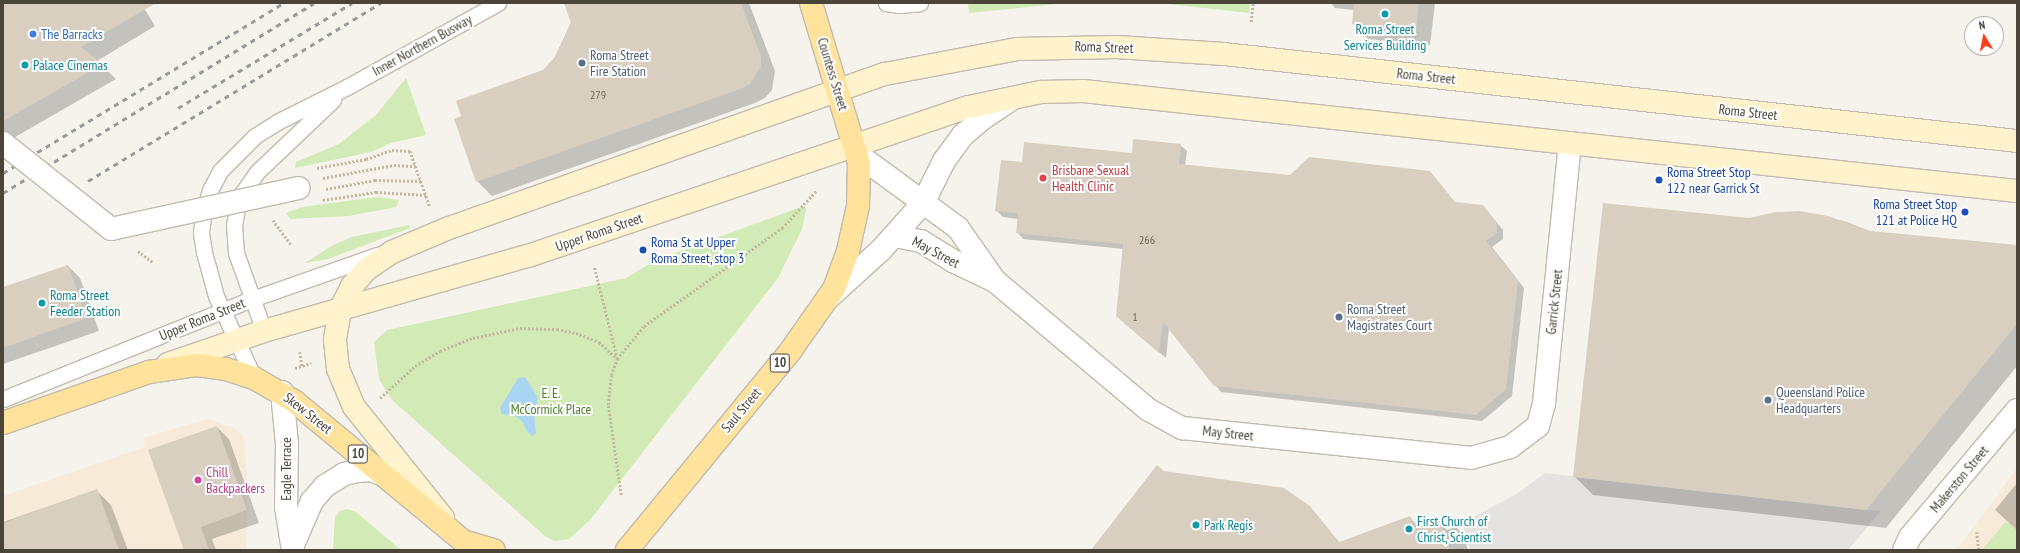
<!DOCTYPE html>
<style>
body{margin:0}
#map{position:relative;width:2020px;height:553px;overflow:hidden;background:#f6f3ec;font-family:"PT Sans Narrow",sans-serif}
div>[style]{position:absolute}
.commercial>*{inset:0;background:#f7ead8}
.green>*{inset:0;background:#d2eab5}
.parking>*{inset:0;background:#e5e3e0}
.water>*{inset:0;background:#a9d4f2}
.shadow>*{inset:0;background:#0003}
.building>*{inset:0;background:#d8cfc1}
.path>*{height:2.5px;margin-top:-1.25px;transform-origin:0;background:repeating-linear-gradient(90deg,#c4b79f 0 2px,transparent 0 4px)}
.roads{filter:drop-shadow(1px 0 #c2bbae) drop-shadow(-1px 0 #c2bbae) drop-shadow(0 1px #c2bbae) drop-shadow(0 -1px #c2bbae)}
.lane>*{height:15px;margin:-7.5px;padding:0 7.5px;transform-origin:7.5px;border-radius:7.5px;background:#fff}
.street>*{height:22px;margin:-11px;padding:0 11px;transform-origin:11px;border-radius:11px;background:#fff}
.secondary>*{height:22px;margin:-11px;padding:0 11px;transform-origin:11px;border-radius:11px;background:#fff3cd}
.primary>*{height:22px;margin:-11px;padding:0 11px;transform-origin:11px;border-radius:11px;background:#ffe39c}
.rail>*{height:3px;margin-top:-1.5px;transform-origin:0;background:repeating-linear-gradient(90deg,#9a9a9a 0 5px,transparent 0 10px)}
.bridges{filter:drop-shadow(1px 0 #c2bbae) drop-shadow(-1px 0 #c2bbae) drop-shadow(0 1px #c2bbae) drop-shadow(0 -1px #c2bbae)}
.street-bridge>*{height:22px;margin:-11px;padding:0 11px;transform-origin:11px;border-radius:11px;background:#fff}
.dots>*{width:11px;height:11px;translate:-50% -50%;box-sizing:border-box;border:2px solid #fff;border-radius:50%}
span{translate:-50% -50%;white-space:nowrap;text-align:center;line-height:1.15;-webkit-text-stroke:4px #fff;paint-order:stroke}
.number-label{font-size:12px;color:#6e675b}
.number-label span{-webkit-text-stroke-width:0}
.shield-label span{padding:1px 3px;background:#fff;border:1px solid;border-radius:3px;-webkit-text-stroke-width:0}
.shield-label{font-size:13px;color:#4b4439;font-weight:700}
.culture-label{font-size:14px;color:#0d838f}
.left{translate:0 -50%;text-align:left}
.shop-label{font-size:14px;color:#366cbe}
.street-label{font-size:14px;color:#4b4439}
.service-label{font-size:14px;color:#4e5e75}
.health-label{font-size:14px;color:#be3a42}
.transit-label{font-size:14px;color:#164399}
.right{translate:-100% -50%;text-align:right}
.park-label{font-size:14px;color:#4a7f2a}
.hotel-label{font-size:14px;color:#b23c85}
.frame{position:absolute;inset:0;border:4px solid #4b4439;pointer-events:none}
.north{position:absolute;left:1964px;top:16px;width:40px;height:40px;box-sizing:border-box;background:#fff;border:1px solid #b7b4b0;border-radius:50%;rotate:350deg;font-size:11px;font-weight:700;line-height:16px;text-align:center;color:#4b4439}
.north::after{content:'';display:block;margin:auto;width:14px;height:18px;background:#fc3f1d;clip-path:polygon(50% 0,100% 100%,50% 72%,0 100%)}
</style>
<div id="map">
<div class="commercial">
<div style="clip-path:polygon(208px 419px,234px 428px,244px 437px,248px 488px,246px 550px,3px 550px,3px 496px,145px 447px,143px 438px)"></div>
<div style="clip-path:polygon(2017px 468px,2017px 550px,1957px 550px)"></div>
</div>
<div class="green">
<div style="clip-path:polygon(968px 3px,1066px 3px,969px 13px)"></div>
<div style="clip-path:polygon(1159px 3px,1250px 3px,1249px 13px)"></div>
<div style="clip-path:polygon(406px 78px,426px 135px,391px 143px,371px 152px,295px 168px,296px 162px,339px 144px,376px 115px)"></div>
<div style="clip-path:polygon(377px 197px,399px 200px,396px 207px,349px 216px,290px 219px,286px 213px,302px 207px)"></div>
<div style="clip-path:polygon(804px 206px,806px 209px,802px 229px,778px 278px,590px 520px,569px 539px,554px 541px,545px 536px,392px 400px,379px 379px,374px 342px,387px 330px,626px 278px,656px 260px)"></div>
<div style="clip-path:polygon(409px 225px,410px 228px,328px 259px,305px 263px,333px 245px,352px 237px)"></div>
<div style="clip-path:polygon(347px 509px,356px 512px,401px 550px,333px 550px,335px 517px,340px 511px)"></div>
<div style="clip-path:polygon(2006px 521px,2017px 530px,2017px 550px,1982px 550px)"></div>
</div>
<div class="parking">
<div style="clip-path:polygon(1545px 473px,1866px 510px,1881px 511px,1848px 550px,1470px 550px,1462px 523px,1515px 495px)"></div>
</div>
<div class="water">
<div style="clip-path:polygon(525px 377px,538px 398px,534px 415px,536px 433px,532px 436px,527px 431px,522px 421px,515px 416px,502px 414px,500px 408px,518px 378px)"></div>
</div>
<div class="shadow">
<div style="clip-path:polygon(3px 3px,141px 3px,155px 26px,97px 61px,116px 79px,3px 144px)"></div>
<div style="clip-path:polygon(580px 3px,749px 3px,775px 71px,772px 90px,765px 98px,755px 103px,492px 196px,477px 181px,543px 71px,555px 57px)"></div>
<div style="clip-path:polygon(1331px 3px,1435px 3px,1430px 45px,1368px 39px,1353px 24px,1354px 10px,1335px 8px)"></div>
<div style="clip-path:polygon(1180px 145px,1187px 151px,1185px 165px,1290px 176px,1436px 179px,1456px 204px,1483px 206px,1503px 230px,1503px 239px,1492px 247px,1524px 288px,1512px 396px,1482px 421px,1221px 392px,1169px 328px,1166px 358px,1124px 323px,1124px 249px,1023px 239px,1017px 232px,1018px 219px,1003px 217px,997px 211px,1023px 163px,1133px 154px)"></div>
<div style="clip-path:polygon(1799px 212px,1847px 222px,1871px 232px,2017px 246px,2017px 366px,1886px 528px,1593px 495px,1574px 476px,1749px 219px)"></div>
<div style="clip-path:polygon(68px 266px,80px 278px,99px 331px,3px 364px,3px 289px)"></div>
<div style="clip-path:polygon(217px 427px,229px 439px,259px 523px,212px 539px,216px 550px,185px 550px)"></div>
<div style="clip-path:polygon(1163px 472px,1309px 507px,1340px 543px,1410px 517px,1418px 527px,1438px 520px,1447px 530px,1456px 527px,1463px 534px,1468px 550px,1092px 550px)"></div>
<div style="clip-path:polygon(2017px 483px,2017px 530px,1995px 510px)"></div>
<div style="clip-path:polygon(96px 490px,111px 505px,128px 550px,3px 550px,3px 522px)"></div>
</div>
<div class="building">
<div style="clip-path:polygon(3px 3px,156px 3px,81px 47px,103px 64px,3px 121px)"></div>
<div style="clip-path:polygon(564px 3px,741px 3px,761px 56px,761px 66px,750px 84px,740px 89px,476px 182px,454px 119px,461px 116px,456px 101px,543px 70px,555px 57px,571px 23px)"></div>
<div style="clip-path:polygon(1354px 3px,1419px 3px,1416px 31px,1352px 24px)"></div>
<div style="clip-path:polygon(1133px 139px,1181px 144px,1179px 164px,1290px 175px,1309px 157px,1430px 171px,1455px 202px,1483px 205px,1497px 223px,1497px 233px,1486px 241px,1518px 281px,1506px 389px,1476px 415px,1214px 386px,1163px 322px,1159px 353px,1116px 316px,1123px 244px,1016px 233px,1018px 213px,995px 211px,1001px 160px,1022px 162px,1024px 142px,1132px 153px)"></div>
<div style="clip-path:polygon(1603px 203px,1749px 218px,1776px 212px,1799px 211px,1828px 216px,1871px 231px,2017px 245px,2017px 324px,1866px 510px,1573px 477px)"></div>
<div style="clip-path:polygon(68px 265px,87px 318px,3px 348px,3px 287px)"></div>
<div style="clip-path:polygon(217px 426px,247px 510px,201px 527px,209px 550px,184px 550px,148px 450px)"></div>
<div style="clip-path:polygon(1157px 465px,1164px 471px,1284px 488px,1310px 506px,1339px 542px,1410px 516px,1414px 528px,1439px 519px,1450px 550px,1091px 550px)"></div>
<div style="clip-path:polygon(97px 489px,119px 550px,3px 550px,3px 523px)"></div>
</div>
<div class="path">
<div style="left:1251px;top:22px;width:19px;rotate:-84deg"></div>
<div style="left:317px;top:168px;width:50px;rotate:-10.4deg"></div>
<div style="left:366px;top:159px;width:28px;rotate:-19deg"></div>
<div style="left:392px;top:150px;width:18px;rotate:3deg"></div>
<div style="left:410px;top:151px;width:59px;rotate:70.3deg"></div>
<div style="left:323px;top:178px;width:72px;rotate:-10.4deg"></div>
<div style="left:394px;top:165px;width:22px;rotate:3deg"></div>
<div style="left:326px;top:189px;width:50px;rotate:-10.4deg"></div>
<div style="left:375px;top:180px;width:46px;rotate:1.2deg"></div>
<div style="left:323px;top:200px;width:54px;rotate:-8.6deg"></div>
<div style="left:376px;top:192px;width:50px;rotate:3.4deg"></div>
<div style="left:273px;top:220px;width:31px;rotate:54deg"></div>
<div style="left:138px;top:251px;width:20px;rotate:37deg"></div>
<div style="left:300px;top:352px;width:14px;rotate:82deg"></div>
<div style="left:295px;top:368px;width:17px;rotate:-17deg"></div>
<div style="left:380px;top:398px;width:47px;rotate:-42.4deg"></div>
<div style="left:415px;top:366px;width:29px;rotate:-31deg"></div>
<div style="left:440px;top:351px;width:35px;rotate:-22deg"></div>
<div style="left:473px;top:338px;width:48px;rotate:-12deg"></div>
<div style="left:520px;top:328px;width:37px;rotate:2deg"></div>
<div style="left:557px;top:329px;width:19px;rotate:12deg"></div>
<div style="left:576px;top:333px;width:25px;rotate:21deg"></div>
<div style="left:599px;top:342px;width:25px;rotate:43deg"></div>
<div style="left:617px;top:359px;width:95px;rotate:-104deg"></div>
<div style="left:621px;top:495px;width:91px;rotate:-98.2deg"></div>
<div style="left:608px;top:405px;width:30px;rotate:-84deg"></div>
<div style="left:611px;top:375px;width:17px;rotate:-69deg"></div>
<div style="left:617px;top:359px;width:43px;rotate:-50.7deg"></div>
<div style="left:644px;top:326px;width:169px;rotate:-35.4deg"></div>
<div style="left:782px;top:228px;width:50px;rotate:-47.4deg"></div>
<div style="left:1977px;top:532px;width:18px;rotate:84deg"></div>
</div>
<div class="roads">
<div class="lane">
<div style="left:886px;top:3px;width:13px;rotate:9deg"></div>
<div style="left:899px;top:5px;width:21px;rotate:-5deg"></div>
<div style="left:264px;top:331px;width:83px;rotate:-109.7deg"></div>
<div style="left:236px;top:253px;width:28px;rotate:-94deg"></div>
<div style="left:234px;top:225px;width:16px;rotate:-79deg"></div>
<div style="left:237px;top:209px;width:18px;rotate:-71deg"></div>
<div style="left:243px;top:192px;width:24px;rotate:-55deg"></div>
<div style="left:257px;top:172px;width:105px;rotate:-43.5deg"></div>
<div style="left:254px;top:378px;width:90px;rotate:-114.9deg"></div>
<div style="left:216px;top:296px;width:46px;rotate:-105.3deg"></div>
<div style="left:204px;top:252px;width:20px;rotate:-99deg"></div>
<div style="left:201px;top:232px;width:22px;rotate:-82deg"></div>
<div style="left:204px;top:210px;width:21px;rotate:-73deg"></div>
<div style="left:210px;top:190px;width:21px;rotate:-62deg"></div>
<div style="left:220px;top:171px;width:49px;rotate:-45deg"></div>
<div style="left:255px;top:136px;width:28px;rotate:-32deg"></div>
<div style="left:279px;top:121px;width:76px;rotate:-26.6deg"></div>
<div style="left:347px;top:87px;width:173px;rotate:-29.1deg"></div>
<div style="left:3px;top:399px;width:268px;rotate:-21.9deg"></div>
<div style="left:252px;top:299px;width:133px;rotate:-19.4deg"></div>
</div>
<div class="street">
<div style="left:857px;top:154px;width:125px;rotate:36.2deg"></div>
<div style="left:958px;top:228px;width:65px;rotate:55.1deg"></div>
<div style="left:895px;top:236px;width:26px;rotate:11deg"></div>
<div style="left:921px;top:241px;width:38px;rotate:32deg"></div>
<div style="left:953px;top:261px;width:47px;rotate:25.5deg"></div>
<div style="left:995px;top:281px;width:201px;rotate:40deg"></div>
<div style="left:1149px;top:410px;width:38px;rotate:29deg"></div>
<div style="left:1182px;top:428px;width:291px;rotate:5.9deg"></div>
<div style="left:1471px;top:458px;width:41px;rotate:-15.8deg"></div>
<div style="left:1510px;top:447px;width:35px;rotate:-37deg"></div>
<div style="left:1538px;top:426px;width:24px;rotate:-75deg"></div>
<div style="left:1544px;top:403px;width:261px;rotate:-84.3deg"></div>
<div style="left:827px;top:299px;width:73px;rotate:-42.2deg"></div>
<div style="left:881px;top:250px;width:63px;rotate:-48.2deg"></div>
<div style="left:923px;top:203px;width:47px;rotate:-63.4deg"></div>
<div style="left:944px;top:161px;width:32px;rotate:-54deg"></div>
<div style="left:963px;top:135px;width:25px;rotate:-40deg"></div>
<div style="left:982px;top:119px;width:37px;rotate:-34deg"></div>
<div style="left:282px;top:392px;width:52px;rotate:84.5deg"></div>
<div style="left:287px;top:444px;width:63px;rotate:90.9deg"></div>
<div style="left:286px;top:507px;width:44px;rotate:80.8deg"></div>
<div style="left:293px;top:545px;width:48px;rotate:-66.6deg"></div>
<div style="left:312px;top:501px;width:20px;rotate:-49deg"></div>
<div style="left:325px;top:486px;width:22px;rotate:-32deg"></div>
<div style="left:344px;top:474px;width:14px;rotate:-12deg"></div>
<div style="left:358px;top:471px;width:13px;rotate:-4deg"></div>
<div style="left:371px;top:470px;width:14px;rotate:21deg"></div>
<div style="left:1904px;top:550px;width:14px;rotate:-65deg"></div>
<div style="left:1910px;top:537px;width:166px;rotate:-49.9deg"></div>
</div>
<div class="secondary">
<div style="left:168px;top:364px;width:102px;rotate:-19deg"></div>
<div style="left:264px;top:331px;width:274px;rotate:-15.9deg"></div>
<div style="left:528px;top:256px;width:465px;rotate:-18.7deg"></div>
<div style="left:969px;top:107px;width:74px;rotate:-11.8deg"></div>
<div style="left:1041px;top:92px;width:42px;rotate:-1.4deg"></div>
<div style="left:1083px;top:91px;width:939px;rotate:6.11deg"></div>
<div style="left:443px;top:518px;width:142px;rotate:-128.7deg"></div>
<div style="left:354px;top:407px;width:41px;rotate:-112.8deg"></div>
<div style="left:338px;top:369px;width:30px;rotate:-96deg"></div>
<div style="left:335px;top:339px;width:29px;rotate:-80deg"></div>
<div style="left:340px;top:310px;width:27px;rotate:-63deg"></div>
<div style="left:352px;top:286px;width:23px;rotate:-49deg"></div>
<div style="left:367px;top:269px;width:30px;rotate:-34deg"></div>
<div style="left:392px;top:252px;width:62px;rotate:-22.8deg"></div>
<div style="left:449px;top:228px;width:462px;rotate:-19.5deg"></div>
<div style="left:885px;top:74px;width:134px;rotate:-10.7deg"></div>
<div style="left:1017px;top:49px;width:100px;rotate:-1.1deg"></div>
<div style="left:1117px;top:47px;width:107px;rotate:3.7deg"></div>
<div style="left:1224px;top:54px;width:798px;rotate:6.26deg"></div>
</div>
<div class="primary">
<div style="left:3px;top:423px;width:155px;rotate:-19.3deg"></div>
<div style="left:149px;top:372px;width:49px;rotate:-8.3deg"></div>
<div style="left:197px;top:365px;width:29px;rotate:8deg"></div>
<div style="left:226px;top:369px;width:29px;rotate:18deg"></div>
<div style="left:254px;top:378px;width:46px;rotate:29.9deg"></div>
<div style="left:294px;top:401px;width:234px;rotate:39.6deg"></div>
<div style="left:466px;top:542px;width:29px;rotate:16deg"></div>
<div style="left:627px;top:550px;width:259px;rotate:-50.6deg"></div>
<div style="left:791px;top:350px;width:75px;rotate:-54.8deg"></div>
<div style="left:834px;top:289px;width:40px;rotate:-69.8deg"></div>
<div style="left:848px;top:251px;width:46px;rotate:-77.5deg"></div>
<div style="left:858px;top:206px;width:43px;rotate:-88.7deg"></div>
<div style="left:859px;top:163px;width:167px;rotate:-106.7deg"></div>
</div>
</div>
<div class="rail">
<div style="left:178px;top:108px;width:203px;rotate:-31.1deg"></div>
<div style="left:3px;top:173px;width:328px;rotate:-31.2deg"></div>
<div style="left:88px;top:181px;width:343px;rotate:-31.3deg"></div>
<div style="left:3px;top:193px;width:364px;rotate:-31.4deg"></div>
</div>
<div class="bridges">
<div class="street-bridge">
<div style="left:3px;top:143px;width:138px;rotate:38.5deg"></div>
<div style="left:111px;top:229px;width:192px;rotate:-12.3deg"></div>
</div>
</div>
<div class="dots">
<div style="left:1385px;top:14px;background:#0f9aa8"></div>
<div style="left:33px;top:34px;background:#3f7fe0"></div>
<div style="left:582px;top:63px;background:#5c6f8a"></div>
<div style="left:25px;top:65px;background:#0f9aa8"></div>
<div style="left:1043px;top:178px;background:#e0444e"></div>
<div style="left:1659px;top:180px;background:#1a4fb4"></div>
<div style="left:1965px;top:212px;background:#1a4fb4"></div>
<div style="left:643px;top:250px;background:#1a4fb4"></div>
<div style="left:42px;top:303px;background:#0f9aa8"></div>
<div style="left:1339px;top:317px;background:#5c6f8a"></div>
<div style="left:1768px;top:400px;background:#5c6f8a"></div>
<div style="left:198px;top:480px;background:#d1479c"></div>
<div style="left:1196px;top:525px;background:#0f9aa8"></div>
<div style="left:1409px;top:529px;background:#0f9aa8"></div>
</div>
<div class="number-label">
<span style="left:598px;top:95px">279</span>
<span style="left:1147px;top:240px">266</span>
<span style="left:1135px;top:317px">1</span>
</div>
<div class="shield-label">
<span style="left:780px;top:363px">10</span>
<span style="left:358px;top:454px">10</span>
</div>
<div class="culture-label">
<span style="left:1385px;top:37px">Roma Street<br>Services Building</span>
<span class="left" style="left:33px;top:65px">Palace Cinemas</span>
<span class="left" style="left:50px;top:303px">Roma Street<br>Feeder Station</span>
<span class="left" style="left:1417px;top:529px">First Church of<br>Christ, Scientist</span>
<span class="left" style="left:1204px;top:525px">Park Regis</span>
</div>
<div class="shop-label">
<span class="left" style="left:41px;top:34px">The Barracks</span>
</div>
<div class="street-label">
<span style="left:422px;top:45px;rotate:-29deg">Inner Northern Busway</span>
<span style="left:1104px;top:47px;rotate:2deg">Roma Street</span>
<span style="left:833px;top:74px;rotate:73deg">Countess Street</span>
<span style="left:1426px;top:76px;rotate:6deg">Roma Street</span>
<span style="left:1748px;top:112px;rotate:6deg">Roma Street</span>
<span style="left:599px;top:232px;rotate:-19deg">Upper Roma Street</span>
<span style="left:936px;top:252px;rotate:28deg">May Street</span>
<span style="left:1554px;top:302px;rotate:-84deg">Garrick Street</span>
<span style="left:202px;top:319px;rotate:-22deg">Upper Roma Street</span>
<span style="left:741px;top:410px;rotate:-50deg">Saul Street</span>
<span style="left:308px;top:413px;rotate:38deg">Skew Street</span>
<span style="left:1228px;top:433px;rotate:6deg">May Street</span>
<span style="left:286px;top:469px;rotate:-90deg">Eagle Terrace</span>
<span style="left:1959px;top:479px;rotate:-50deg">Makerston Street</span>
</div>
<div class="service-label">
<span class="left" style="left:590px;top:63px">Roma Street<br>Fire Station</span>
<span class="left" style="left:1347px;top:317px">Roma Street<br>Magistrates Court</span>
<span class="left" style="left:1776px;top:400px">Queensland Police<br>Headquarters</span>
</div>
<div class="health-label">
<span class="left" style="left:1052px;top:178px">Brisbane Sexual<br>Health Clinic</span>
</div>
<div class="transit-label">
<span class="left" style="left:1667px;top:180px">Roma Street Stop<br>122 near Garrick St</span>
<span class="right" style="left:1957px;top:212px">Roma Street Stop<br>121 at Police HQ</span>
<span class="left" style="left:651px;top:250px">Roma St at Upper<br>Roma Street, stop 3</span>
</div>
<div class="park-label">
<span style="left:551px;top:401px">E. E.<br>McCormick Place</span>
</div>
<div class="hotel-label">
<span class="left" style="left:206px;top:480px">Chill<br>Backpackers</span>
</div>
<div class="frame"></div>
<div class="north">N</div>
</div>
